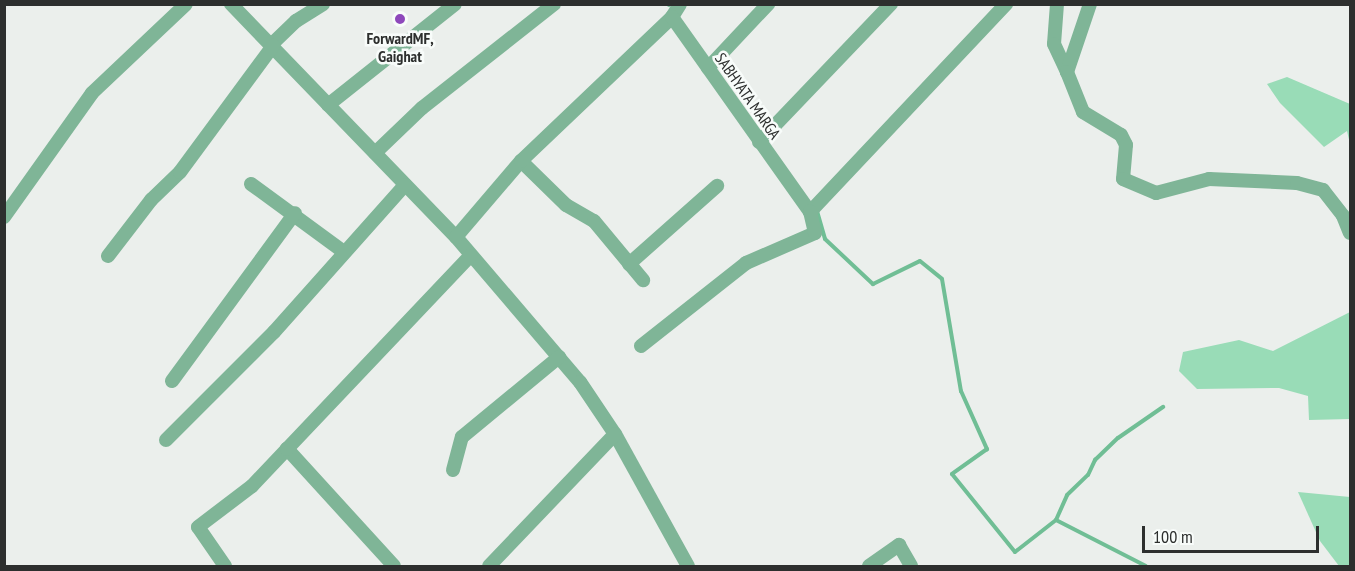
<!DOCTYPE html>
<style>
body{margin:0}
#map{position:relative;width:1355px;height:571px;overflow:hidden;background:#ebefec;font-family:"PT Sans Narrow",sans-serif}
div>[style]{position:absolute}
.green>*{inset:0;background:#99dcb7}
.stream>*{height:4px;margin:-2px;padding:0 2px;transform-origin:2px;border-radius:2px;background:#70be95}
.street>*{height:14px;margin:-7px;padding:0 7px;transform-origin:7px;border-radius:7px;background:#7fb597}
.dots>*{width:16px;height:16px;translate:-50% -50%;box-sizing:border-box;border:3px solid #f8fcfa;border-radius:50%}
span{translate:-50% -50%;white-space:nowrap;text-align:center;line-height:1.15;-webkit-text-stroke:5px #f8fcfa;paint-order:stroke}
.poi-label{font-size:16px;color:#2d2f2e;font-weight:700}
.street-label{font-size:16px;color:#2d2f2e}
.frame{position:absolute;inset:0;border:6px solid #2d2f2e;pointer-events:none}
.scale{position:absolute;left:1142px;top:526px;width:177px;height:27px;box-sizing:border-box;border:3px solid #2d2f2e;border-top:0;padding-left:8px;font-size:18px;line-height:21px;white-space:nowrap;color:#2d2f2e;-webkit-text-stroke:4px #f8fcfa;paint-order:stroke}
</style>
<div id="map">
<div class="green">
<div style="clip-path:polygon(1287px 77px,1350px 104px,1350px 144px,1347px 131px,1324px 147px,1280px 103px,1267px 84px)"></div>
<div style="clip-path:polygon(1350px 312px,1350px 419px,1309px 420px,1308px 396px,1279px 388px,1197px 389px,1179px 371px,1183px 352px,1239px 340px,1273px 351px)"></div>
<div style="clip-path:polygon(1298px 492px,1350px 497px,1350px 566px,1339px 566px,1320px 541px)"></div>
</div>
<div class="stream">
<div style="left:669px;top:4px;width:1px;rotate:90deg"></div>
<div style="left:817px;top:211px;width:29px;rotate:74deg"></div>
<div style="left:825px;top:239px;width:66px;rotate:43.2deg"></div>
<div style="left:873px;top:284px;width:52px;rotate:-26.1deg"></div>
<div style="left:920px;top:261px;width:28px;rotate:39deg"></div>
<div style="left:942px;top:279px;width:114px;rotate:80.4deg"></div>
<div style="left:961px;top:391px;width:64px;rotate:65.9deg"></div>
<div style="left:987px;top:449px;width:43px;rotate:144.5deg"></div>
<div style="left:952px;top:474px;width:100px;rotate:51.1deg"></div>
<div style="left:1015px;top:552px;width:52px;rotate:-38deg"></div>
<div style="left:1056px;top:520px;width:101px;rotate:27.1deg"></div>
<div style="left:1056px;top:520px;width:27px;rotate:-66deg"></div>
<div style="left:1067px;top:495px;width:29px;rotate:-44deg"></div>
<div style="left:1088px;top:475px;width:17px;rotate:-65deg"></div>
<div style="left:1095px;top:460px;width:32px;rotate:-44deg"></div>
<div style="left:1118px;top:438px;width:55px;rotate:-34.6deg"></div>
</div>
<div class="street">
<div style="left:231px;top:4px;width:324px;rotate:46deg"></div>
<div style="left:456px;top:237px;width:191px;rotate:49.5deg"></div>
<div style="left:580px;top:382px;width:63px;rotate:56.1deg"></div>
<div style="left:615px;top:434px;width:151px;rotate:61.1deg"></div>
<div style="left:1057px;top:4px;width:40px;rotate:94.3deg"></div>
<div style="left:1054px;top:44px;width:31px;rotate:65deg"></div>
<div style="left:1090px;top:4px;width:72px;rotate:108.7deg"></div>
<div style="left:1067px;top:72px;width:43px;rotate:68.2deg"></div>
<div style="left:1083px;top:112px;width:44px;rotate:31.2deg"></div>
<div style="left:1121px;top:135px;width:11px;rotate:63deg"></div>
<div style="left:1126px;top:145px;width:34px;rotate:95deg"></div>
<div style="left:1123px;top:179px;width:36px;rotate:23deg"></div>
<div style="left:1156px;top:193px;width:55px;rotate:-14.8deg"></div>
<div style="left:1209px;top:179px;width:88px;rotate:2.6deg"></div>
<div style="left:1297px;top:183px;width:27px;rotate:15deg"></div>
<div style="left:1323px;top:190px;width:33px;rotate:52deg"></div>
<div style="left:1343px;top:216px;width:18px;rotate:68deg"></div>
<div style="left:672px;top:17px;width:15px;rotate:-58deg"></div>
<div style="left:271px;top:45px;width:35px;rotate:-44deg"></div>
<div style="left:296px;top:21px;width:32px;rotate:-32deg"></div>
<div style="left:708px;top:68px;width:88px;rotate:-46.8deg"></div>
<div style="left:328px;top:105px;width:162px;rotate:-38.5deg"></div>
<div style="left:759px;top:142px;width:191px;rotate:-46.3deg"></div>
<div style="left:375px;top:153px;width:65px;rotate:-43.8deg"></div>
<div style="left:422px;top:108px;width:168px;rotate:-38.2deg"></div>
<div style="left:521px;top:161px;width:63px;rotate:44.4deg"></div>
<div style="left:566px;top:205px;width:32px;rotate:30deg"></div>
<div style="left:594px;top:221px;width:77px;rotate:50.3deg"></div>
<div style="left:251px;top:184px;width:115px;rotate:36.2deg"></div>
<div style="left:4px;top:217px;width:152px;rotate:-54.6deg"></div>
<div style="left:92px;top:93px;width:129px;rotate:-43.4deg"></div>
<div style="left:456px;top:237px;width:100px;rotate:-49.5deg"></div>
<div style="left:521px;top:161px;width:209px;rotate:-43.6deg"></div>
<div style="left:672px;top:17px;width:239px;rotate:54.7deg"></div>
<div style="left:810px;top:212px;width:286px;rotate:-46.7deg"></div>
<div style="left:108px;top:256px;width:71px;rotate:-52.5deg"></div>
<div style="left:151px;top:200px;width:40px;rotate:-44deg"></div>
<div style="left:180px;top:172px;width:157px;rotate:-53.6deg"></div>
<div style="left:629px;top:264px;width:118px;rotate:-41.6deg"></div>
<div style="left:641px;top:346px;width:134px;rotate:-38.3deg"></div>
<div style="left:746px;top:263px;width:75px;rotate:-23.5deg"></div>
<div style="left:815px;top:233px;width:22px;rotate:-103deg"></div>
<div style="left:172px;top:381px;width:208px;rotate:-53.8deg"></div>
<div style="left:166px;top:440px;width:153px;rotate:-45deg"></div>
<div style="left:274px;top:332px;width:197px;rotate:-48.3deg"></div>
<div style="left:453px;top:470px;width:34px;rotate:-75deg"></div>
<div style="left:462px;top:437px;width:126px;rotate:-39.5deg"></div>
<div style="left:225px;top:566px;width:47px;rotate:-124.7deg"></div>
<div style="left:198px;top:527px;width:68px;rotate:-37.2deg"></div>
<div style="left:252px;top:486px;width:51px;rotate:-46.6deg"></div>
<div style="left:394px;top:566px;width:159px;rotate:-132.4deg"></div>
<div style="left:287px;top:449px;width:266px;rotate:-46.5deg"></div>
<div style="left:489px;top:566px;width:182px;rotate:-46.3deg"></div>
<div style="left:869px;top:566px;width:37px;rotate:-35deg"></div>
<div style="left:899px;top:545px;width:24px;rotate:60deg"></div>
</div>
<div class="dots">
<div style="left:400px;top:19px;background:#8e48bb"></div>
</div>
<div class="poi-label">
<span style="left:400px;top:47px">ForwardMF,<br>Gaighat</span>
</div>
<div class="street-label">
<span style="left:748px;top:96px;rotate:55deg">SABHYATA MARGA</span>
</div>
<div class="frame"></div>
<div class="scale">100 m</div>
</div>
